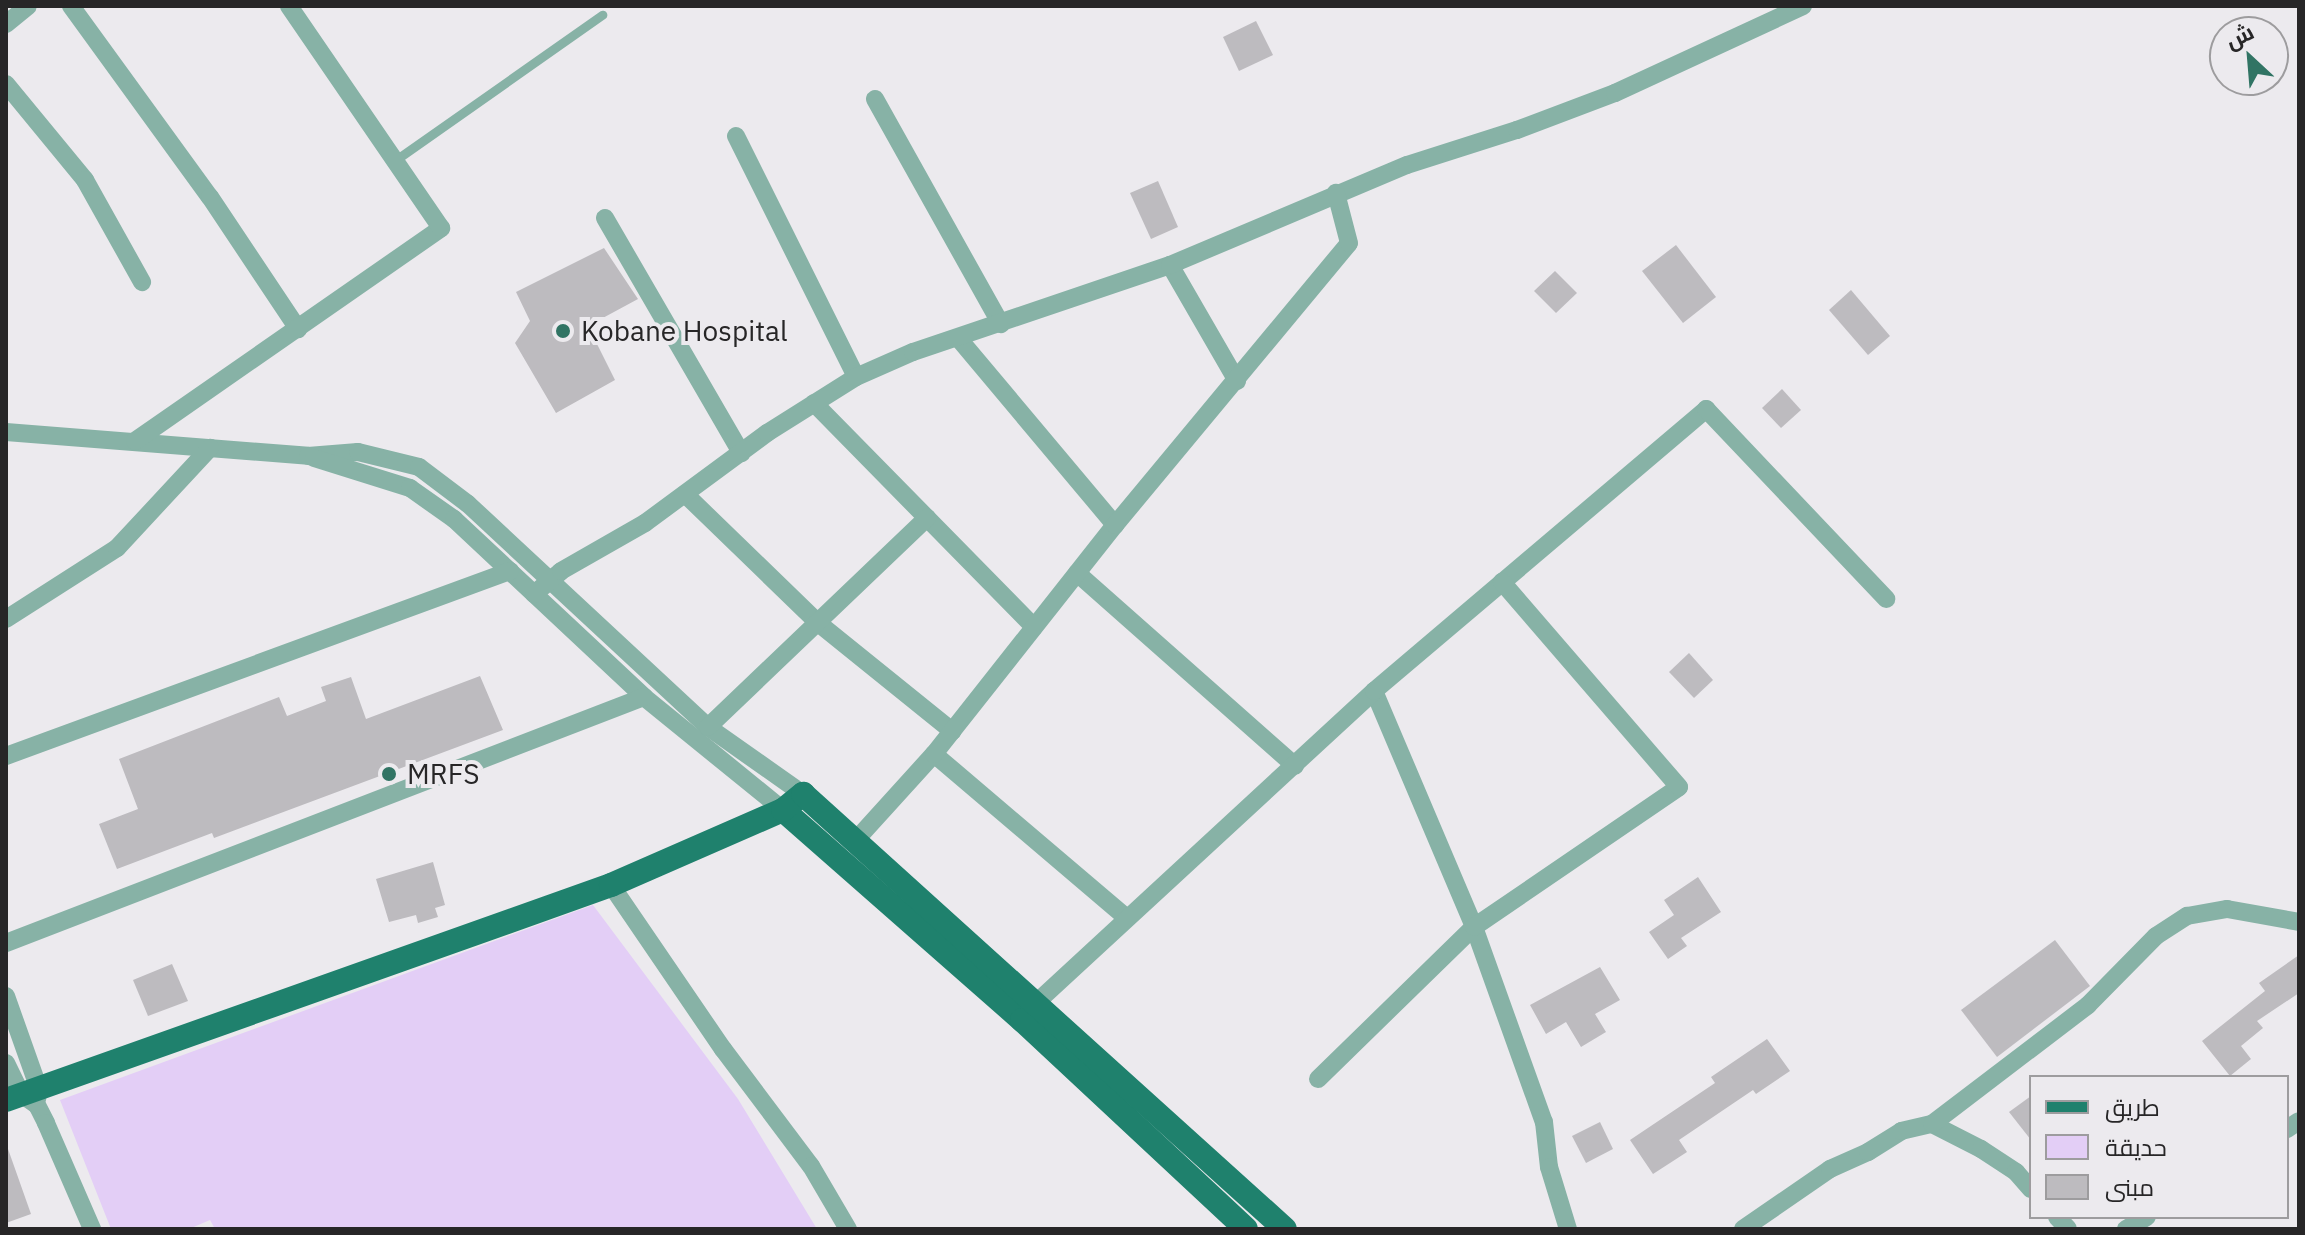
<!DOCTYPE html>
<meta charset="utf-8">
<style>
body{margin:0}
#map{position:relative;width:2305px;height:1235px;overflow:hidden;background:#eceaee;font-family:"IBM Plex Sans",Cairo,sans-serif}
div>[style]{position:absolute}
.green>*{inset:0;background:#e3cef6}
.building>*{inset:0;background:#bdbbbf}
.lane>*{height:9px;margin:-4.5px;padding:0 4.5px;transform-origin:4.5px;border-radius:4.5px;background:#87b2a6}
.street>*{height:18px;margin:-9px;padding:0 9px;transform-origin:9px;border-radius:9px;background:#87b2a6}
.primary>*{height:24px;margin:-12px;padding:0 12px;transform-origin:12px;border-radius:12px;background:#1f816d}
.dots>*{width:22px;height:22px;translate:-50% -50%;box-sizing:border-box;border:4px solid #eceaee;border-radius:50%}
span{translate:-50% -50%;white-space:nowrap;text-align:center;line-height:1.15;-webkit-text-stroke:8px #eceaee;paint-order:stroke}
.poi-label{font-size:28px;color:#272627}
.left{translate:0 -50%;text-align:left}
.frame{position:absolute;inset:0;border:8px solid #272627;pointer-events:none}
.legend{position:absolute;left:2029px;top:1075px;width:260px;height:144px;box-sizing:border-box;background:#eceaee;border:2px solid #9d9c9e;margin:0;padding:10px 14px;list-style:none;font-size:24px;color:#272627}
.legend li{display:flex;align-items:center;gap:16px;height:40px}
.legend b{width:40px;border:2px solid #9d9c9e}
.north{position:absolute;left:2209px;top:16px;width:80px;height:80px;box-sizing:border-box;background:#eceaee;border:2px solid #9d9c9e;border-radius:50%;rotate:334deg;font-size:22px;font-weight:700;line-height:32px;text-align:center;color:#272627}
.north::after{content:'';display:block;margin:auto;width:28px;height:36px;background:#317464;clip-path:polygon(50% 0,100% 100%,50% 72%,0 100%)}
</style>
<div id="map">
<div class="green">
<div style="clip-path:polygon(593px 905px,738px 1099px,817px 1229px,215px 1229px,210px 1220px,189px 1229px,111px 1229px,60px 1100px)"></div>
</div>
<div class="building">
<div style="clip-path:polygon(1256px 21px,1273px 55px,1239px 71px,1223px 37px)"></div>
<div style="clip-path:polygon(1158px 181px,1178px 227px,1151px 239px,1130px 193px)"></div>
<div style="clip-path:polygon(1676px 245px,1716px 297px,1683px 323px,1642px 271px)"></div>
<div style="clip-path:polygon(604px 248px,638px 299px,588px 326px,615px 380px,556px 413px,515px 343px,530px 321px,516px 292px)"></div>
<div style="clip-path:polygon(1555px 271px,1577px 293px,1556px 313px,1534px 291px)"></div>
<div style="clip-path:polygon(1851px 290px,1890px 336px,1868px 355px,1829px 310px)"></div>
<div style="clip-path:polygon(1782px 389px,1801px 410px,1781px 428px,1762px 408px)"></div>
<div style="clip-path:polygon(1689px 653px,1713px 680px,1694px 698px,1669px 672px)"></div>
<div style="clip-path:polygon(480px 676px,503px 730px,214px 838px,212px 833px,117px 869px,99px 824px,138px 809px,119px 759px,279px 697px,287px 716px,326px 701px,321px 687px,351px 677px,366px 719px)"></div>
<div style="clip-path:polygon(433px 862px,445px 905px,435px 908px,438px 917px,418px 923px,416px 915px,389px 922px,376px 879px)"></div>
<div style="clip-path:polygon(1698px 877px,1721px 912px,1681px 938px,1687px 946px,1668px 959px,1649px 932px,1674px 915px,1664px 900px)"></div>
<div style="clip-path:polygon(2055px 940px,2090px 986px,1997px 1057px,1961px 1010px)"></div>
<div style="clip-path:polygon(2299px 955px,2299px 993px,2257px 1021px,2263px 1028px,2241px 1046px,2251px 1059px,2230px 1076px,2202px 1041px,2265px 991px,2259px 983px)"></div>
<div style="clip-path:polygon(172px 964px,188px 1001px,148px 1016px,133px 980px)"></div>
<div style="clip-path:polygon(1600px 967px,1620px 1000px,1595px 1014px,1606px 1032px,1581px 1047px,1566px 1022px,1546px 1034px,1530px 1005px)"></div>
<div style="clip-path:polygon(1767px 1039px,1790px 1071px,1756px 1094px,1753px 1090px,1679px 1140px,1687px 1152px,1653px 1174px,1630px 1140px,1715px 1083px,1711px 1077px)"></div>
<div style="clip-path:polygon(2031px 1096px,2031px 1140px,2009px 1112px)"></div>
<div style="clip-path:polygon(1600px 1122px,1613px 1149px,1586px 1163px,1572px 1136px)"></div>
<div style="clip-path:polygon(8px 1149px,31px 1214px,6px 1223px,6px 1150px)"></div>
</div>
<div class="lane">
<div style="left:397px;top:159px;width:251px;rotate:-35.1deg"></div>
</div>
<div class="street">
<div style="left:71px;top:6px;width:236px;rotate:54deg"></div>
<div style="left:210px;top:197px;width:159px;rotate:56.3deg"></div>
<div style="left:6px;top:24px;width:28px;rotate:-39deg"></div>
<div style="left:6px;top:84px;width:124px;rotate:50.5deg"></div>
<div style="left:85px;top:180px;width:117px;rotate:60.8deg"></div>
<div style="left:875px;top:99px;width:258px;rotate:60.8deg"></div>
<div style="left:736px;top:136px;width:269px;rotate:63.5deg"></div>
<div style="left:605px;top:218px;width:272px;rotate:59.9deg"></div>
<div style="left:1170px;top:265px;width:134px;rotate:60deg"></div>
<div style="left:959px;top:339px;width:243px;rotate:50deg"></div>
<div style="left:814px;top:403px;width:314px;rotate:45.5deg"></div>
<div style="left:6px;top:432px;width:303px;rotate:4.5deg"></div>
<div style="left:308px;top:456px;width:50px;rotate:-4.6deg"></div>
<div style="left:358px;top:452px;width:63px;rotate:13.8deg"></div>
<div style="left:419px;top:467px;width:61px;rotate:37.1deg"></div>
<div style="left:468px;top:504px;width:328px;rotate:42.9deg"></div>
<div style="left:708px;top:727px;width:116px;rotate:35.2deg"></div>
<div style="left:135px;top:441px;width:373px;rotate:-34.8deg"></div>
<div style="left:441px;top:228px;width:269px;rotate:-124.4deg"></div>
<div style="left:314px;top:458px;width:101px;rotate:17.4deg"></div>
<div style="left:410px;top:488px;width:54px;rotate:35.2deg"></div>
<div style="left:454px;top:519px;width:260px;rotate:43.1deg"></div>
<div style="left:644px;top:697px;width:179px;rotate:39.1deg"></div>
<div style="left:685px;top:494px;width:184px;rotate:44.1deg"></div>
<div style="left:817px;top:622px;width:174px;rotate:38.9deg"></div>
<div style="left:1077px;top:573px;width:291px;rotate:41.5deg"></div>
<div style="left:534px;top:594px;width:35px;rotate:-40deg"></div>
<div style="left:561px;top:571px;width:97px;rotate:-29.7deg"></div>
<div style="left:645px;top:523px;width:152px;rotate:-36.4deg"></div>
<div style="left:767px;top:433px;width:105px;rotate:-32.2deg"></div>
<div style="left:856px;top:377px;width:62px;rotate:-23.7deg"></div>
<div style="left:913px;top:352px;width:271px;rotate:-18.7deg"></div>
<div style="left:1170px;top:265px;width:257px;rotate:-22.9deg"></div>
<div style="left:1407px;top:165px;width:115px;rotate:-17.7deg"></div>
<div style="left:1517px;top:130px;width:105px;rotate:-20.7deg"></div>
<div style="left:1615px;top:93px;width:207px;rotate:-24.8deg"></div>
<div style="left:6px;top:619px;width:132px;rotate:-32.6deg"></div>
<div style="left:117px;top:548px;width:137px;rotate:-47.1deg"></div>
<div style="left:1374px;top:691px;width:256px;rotate:67deg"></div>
<div style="left:1474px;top:927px;width:207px;rotate:70.3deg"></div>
<div style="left:1544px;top:1122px;width:45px;rotate:83.7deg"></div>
<div style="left:1549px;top:1167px;width:65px;rotate:73deg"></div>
<div style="left:708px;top:727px;width:303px;rotate:-43.7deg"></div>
<div style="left:934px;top:754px;width:253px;rotate:40.4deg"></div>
<div style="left:6px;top:756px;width:537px;rotate:-20.16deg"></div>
<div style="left:855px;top:841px;width:118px;rotate:-47.8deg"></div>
<div style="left:934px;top:754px;width:292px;rotate:-51.7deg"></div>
<div style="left:1115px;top:525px;width:366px;rotate:-50.3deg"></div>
<div style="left:1349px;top:243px;width:52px;rotate:-104.6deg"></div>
<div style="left:611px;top:885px;width:199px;rotate:55.7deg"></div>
<div style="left:723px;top:1049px;width:146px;rotate:53.1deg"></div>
<div style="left:811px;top:1166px;width:73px;rotate:59.6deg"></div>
<div style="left:6px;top:943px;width:684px;rotate:-21.09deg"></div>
<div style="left:6px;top:996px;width:99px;rotate:70.5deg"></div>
<div style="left:39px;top:1089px;width:10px;rotate:101deg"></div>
<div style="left:1036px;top:1003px;width:460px;rotate:-42.7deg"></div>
<div style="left:1374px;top:691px;width:436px;rotate:-40.3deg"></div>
<div style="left:1706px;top:409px;width:262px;rotate:46.5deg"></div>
<div style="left:6px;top:1063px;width:34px;rotate:64deg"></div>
<div style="left:21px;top:1094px;width:19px;rotate:35deg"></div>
<div style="left:37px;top:1105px;width:20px;rotate:63deg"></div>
<div style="left:46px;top:1123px;width:116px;rotate:66.5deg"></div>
<div style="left:1318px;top:1079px;width:218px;rotate:-44.3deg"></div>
<div style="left:1474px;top:927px;width:248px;rotate:-34.3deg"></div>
<div style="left:1679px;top:787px;width:271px;rotate:-130.8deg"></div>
<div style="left:1932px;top:1124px;width:55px;rotate:27deg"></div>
<div style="left:1981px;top:1149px;width:42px;rotate:33.3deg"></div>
<div style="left:2016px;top:1172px;width:23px;rotate:49deg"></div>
<div style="left:2287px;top:1129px;width:14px;rotate:-34deg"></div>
<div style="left:2057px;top:1217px;width:16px;rotate:47deg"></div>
<div style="left:1743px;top:1229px;width:106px;rotate:-34.6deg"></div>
<div style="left:1830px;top:1169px;width:42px;rotate:-24.1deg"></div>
<div style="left:1868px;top:1152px;width:39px;rotate:-32deg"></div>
<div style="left:1901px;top:1131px;width:32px;rotate:-13deg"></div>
<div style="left:1932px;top:1124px;width:196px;rotate:-37.3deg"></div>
<div style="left:2088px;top:1005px;width:97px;rotate:-45.4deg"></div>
<div style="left:2156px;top:936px;width:37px;rotate:-33deg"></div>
<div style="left:2187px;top:916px;width:41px;rotate:-9.9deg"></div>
<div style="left:2227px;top:909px;width:73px;rotate:10.2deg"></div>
<div style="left:2126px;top:1229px;width:24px;rotate:-30deg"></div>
</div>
<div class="primary">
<div style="left:783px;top:810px;width:318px;rotate:41.3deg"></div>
<div style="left:1022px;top:1020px;width:306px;rotate:43deg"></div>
<div style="left:6px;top:1100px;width:642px;rotate:-19.56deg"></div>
<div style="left:611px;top:885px;width:188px;rotate:-23.6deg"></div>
<div style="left:783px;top:810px;width:26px;rotate:-39deg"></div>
<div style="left:803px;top:794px;width:649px;rotate:42.07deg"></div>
</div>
<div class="dots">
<div style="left:563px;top:331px;background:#317464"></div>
<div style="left:389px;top:774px;background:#317464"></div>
</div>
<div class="poi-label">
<span class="left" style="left:581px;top:331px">Kobane Hospital</span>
<span class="left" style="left:407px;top:774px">MRFS</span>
</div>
<div class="frame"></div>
<ul class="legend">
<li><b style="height:10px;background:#1f816d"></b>طريق</li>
<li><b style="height:22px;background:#e3cef6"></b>حديقة</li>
<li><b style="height:22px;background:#bdbbbf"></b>مبنى</li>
</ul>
<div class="north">ش</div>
</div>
